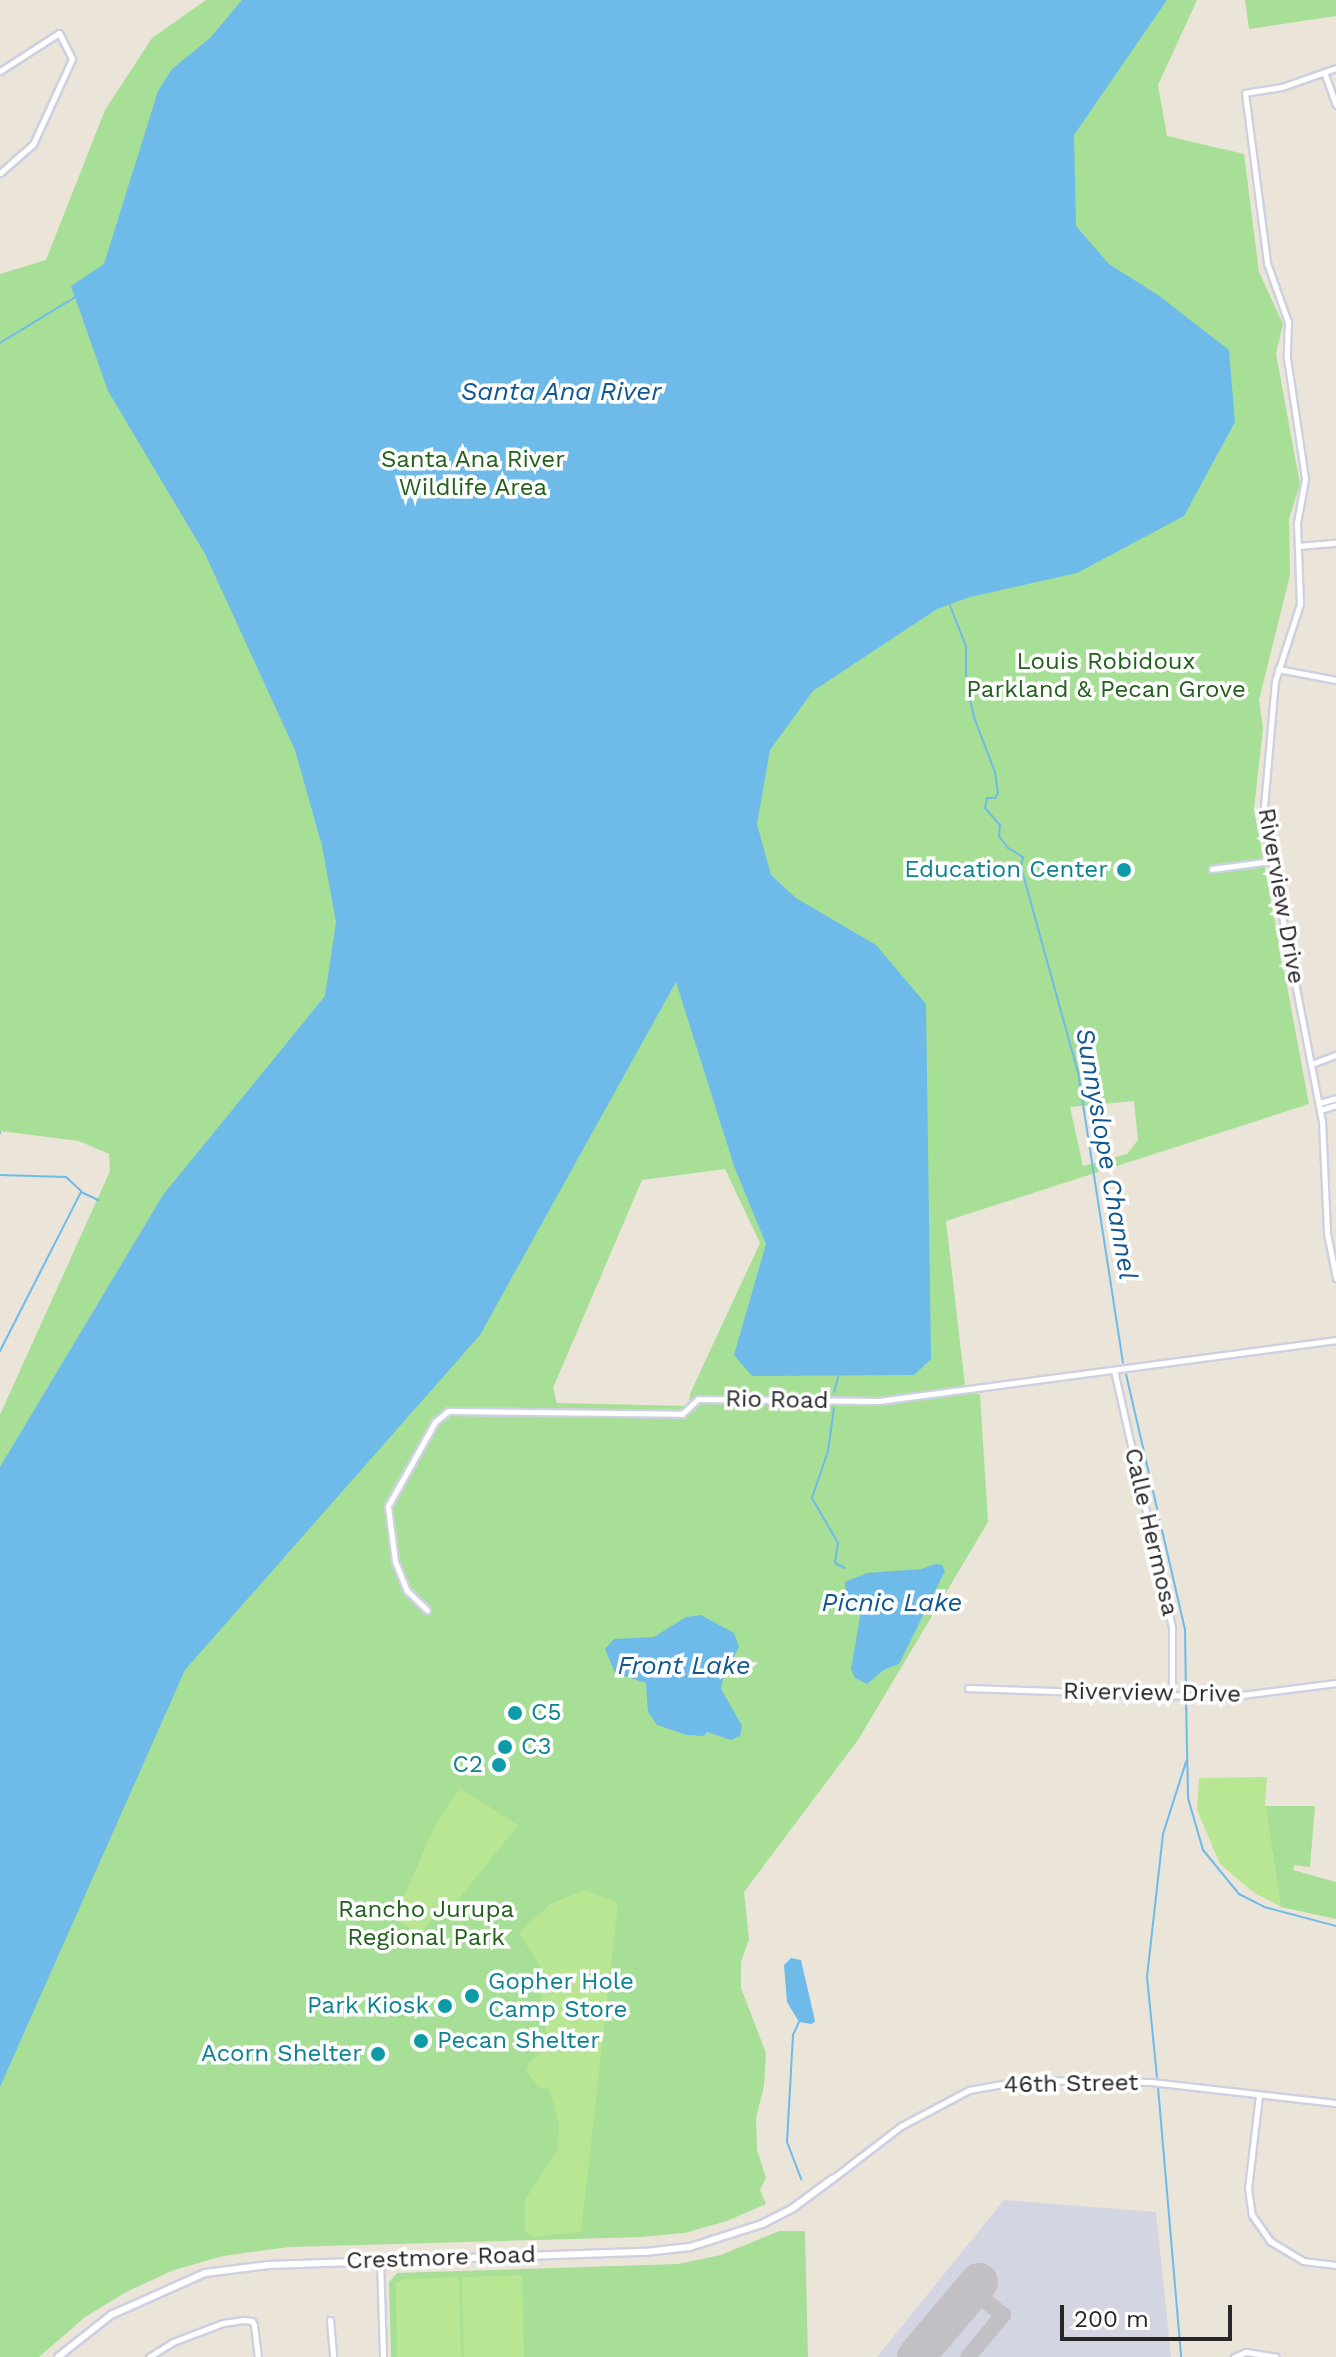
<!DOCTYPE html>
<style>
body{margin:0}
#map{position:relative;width:1336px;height:2357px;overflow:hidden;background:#eae4d9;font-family:"Work Sans",sans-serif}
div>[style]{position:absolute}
.airport>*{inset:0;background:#d4d5e2}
.green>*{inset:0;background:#a7df96}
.pitch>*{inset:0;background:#b9e692}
.water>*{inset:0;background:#6ebbea}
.stream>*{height:2px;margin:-1px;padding:0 1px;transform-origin:1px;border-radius:1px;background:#6ebbea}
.taxiway>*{height:16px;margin:-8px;padding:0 8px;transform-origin:8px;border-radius:8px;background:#c3c0c5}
.runway>*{height:38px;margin:-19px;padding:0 19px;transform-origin:19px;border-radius:19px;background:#c3c0c5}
.roads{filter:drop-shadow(2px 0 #ced0e0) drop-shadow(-2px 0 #ced0e0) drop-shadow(0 2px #ced0e0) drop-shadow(0 -2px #ced0e0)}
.street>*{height:5px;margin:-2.5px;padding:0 2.5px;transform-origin:2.5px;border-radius:2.5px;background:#fff}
.secondary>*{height:6px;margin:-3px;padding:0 3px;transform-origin:3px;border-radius:3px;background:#fff}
.dots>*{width:22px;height:22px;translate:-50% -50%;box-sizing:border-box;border:4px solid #fff;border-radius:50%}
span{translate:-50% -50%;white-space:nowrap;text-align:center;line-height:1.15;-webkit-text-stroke:7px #fff;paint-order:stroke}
.park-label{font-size:24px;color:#22601b}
.culture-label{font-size:24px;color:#0d838f}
.right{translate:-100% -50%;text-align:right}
.left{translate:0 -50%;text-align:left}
.street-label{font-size:24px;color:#272727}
.water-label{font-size:26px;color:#115791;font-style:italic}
.scale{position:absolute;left:1060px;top:2305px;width:172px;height:36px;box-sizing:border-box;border:4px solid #272727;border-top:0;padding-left:10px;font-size:24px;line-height:28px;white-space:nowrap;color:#272727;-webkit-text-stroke:6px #fff;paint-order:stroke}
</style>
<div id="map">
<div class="airport">
<div style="clip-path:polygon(1004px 2200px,1156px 2212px,1171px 2357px,877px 2357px)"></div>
</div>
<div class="green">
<div style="clip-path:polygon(evenodd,206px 0,1197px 0,1158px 85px,1167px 136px,1244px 154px,1259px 272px,1283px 324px,1276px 354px,1300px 484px,1289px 519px,1290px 575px,1259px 700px,1263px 728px,1254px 809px,1309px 1104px,946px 1221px,966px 1394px,980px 1394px,988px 1522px,858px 1740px,744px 1892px,749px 1939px,741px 1962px,741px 1988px,766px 2053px,764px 2086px,756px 2118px,757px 2150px,766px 2178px,760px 2190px,766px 2204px,727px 2221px,684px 2233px,641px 2237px,289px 2247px,223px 2256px,174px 2270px,128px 2291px,85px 2317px,39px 2357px,0 2357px,0 1415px,110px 1171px,109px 1154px,79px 1141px,0 1131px,0 274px,46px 260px,105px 110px,152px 38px,206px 0,1134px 1101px,1138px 1140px,1127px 1154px,1083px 1166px,1070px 1107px,1134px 1101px,206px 0,725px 1169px,760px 1243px,690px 1394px,689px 1406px,557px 1403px,553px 1388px,642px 1180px,725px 1169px)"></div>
<div style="clip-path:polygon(1245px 0,1336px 0,1336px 16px,1249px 29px)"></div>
<div style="clip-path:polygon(1265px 1806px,1315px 1806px,1310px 1867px,1295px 1865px,1293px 1870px,1336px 1882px,1336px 1919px,1281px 1907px)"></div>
<div style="clip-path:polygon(779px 2231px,805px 2231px,808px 2357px,391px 2357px,389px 2282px,397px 2273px,678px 2264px,721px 2255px)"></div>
</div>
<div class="pitch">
<div style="clip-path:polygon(1267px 1777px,1265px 1806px,1281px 1907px,1253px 1892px,1220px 1864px,1197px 1810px,1199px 1778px)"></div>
<div style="clip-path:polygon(460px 1788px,518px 1825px,457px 1901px,432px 1920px,420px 1935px,397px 1920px,400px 1907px,434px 1827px)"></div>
<div style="clip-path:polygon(585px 1890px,618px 1903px,581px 2232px,533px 2237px,525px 2231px,525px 2200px,557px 2151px,559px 2123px,550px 2090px,538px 2086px,526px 2071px,529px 2063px,541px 2053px,547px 2035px,541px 2009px,543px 1971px,519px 1933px,550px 1904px)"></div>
<div style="clip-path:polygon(522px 2275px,524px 2357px,464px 2357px,462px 2277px)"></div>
<div style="clip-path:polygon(459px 2277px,461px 2357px,397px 2357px,396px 2284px,403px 2279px)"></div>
</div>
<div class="water">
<div style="clip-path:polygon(242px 0,1167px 0,1074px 135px,1076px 226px,1109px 264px,1158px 295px,1229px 350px,1235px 422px,1184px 516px,1077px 573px,970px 597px,937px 609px,813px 691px,770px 750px,757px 824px,771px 875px,796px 898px,876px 945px,926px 1004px,931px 1359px,914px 1375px,752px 1376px,734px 1355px,766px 1244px,734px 1166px,676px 982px,480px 1335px,185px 1670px,0 2087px,0 1467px,163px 1195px,325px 996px,336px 922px,322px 846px,295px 750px,205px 554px,108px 391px,71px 286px,104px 264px,158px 91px,172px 69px,210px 38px)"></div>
<div style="clip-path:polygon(936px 1564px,942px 1565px,945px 1571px,899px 1664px,885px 1669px,867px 1684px,855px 1678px,851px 1669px,861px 1611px,846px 1602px,845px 1582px,867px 1573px,921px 1569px)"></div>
<div style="clip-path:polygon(701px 1615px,734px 1633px,739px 1647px,723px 1678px,721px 1689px,742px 1726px,740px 1736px,731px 1740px,707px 1732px,704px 1736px,687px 1735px,657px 1725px,648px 1712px,646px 1683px,615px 1673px,605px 1649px,614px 1639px,654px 1637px,686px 1617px)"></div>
<div style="clip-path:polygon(791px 1958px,801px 1960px,815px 2021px,812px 2024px,799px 2022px,787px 2002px,784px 1965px)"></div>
</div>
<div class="stream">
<div style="left:0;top:343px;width:90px;rotate:-31.4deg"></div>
<div style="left:949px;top:603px;width:46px;rotate:68.4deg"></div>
<div style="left:966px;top:646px;width:36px;rotate:90deg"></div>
<div style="left:966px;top:682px;width:39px;rotate:77deg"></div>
<div style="left:975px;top:720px;width:56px;rotate:69deg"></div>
<div style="left:995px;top:772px;width:21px;rotate:82deg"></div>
<div style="left:998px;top:793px;width:6px;rotate:121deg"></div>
<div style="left:995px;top:798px;width:8px;rotate:180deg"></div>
<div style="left:987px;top:798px;width:10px;rotate:101deg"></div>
<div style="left:985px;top:808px;width:23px;rotate:49deg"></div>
<div style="left:1000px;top:825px;width:11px;rotate:95deg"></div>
<div style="left:999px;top:836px;width:15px;rotate:53deg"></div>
<div style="left:1008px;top:848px;width:17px;rotate:31deg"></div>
<div style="left:1023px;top:857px;width:10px;rotate:101deg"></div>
<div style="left:1021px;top:867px;width:213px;rotate:74.5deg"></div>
<div style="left:1078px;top:1072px;width:294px;rotate:81.2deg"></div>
<div style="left:0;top:1133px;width:1px;rotate:-90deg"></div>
<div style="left:0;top:1175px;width:66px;rotate:1.7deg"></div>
<div style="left:66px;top:1177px;width:21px;rotate:43deg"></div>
<div style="left:0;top:1351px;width:178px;rotate:-63deg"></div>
<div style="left:81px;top:1192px;width:19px;rotate:25deg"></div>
<div style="left:1126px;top:1374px;width:262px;rotate:77deg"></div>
<div style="left:1185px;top:1629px;width:63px;rotate:89.1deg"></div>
<div style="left:834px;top:1392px;width:19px;rotate:-74deg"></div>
<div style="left:834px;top:1408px;width:43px;rotate:97.9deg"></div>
<div style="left:828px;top:1451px;width:50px;rotate:108.8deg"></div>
<div style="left:812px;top:1498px;width:52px;rotate:60deg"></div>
<div style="left:838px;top:1543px;width:20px;rotate:99deg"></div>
<div style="left:835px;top:1563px;width:11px;rotate:27deg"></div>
<div style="left:1186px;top:1699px;width:99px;rotate:88.8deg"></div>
<div style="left:1188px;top:1798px;width:54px;rotate:73.9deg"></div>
<div style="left:1203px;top:1850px;width:57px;rotate:50.7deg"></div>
<div style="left:1239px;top:1894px;width:28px;rotate:27deg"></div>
<div style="left:1264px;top:1907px;width:74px;rotate:14.8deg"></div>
<div style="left:799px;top:2022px;width:14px;rotate:115deg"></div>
<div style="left:793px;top:2035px;width:107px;rotate:93.2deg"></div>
<div style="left:787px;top:2142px;width:40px;rotate:69deg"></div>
<div style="left:1157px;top:2077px;width:100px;rotate:-95.7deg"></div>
<div style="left:1147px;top:1977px;width:144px;rotate:-83.6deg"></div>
<div style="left:1163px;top:1834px;width:76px;rotate:-72.3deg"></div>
<div style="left:1158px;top:2087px;width:271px;rotate:85.1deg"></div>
</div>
<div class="taxiway">
<div style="left:968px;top:2357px;width:55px;rotate:-50.2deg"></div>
<div style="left:1003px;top:2315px;width:40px;rotate:-141deg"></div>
</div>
<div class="runway">
<div style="left:916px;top:2357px;width:98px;rotate:-50deg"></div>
</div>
<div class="roads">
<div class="street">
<div style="left:1336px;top:68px;width:57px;rotate:160.6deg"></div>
<div style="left:1282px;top:87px;width:37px;rotate:171deg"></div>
<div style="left:1245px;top:93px;width:171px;rotate:82.6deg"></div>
<div style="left:1267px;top:263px;width:63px;rotate:70.4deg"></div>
<div style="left:1288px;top:322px;width:36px;rotate:92deg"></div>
<div style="left:1287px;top:358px;width:122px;rotate:81.5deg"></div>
<div style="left:1305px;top:479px;width:45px;rotate:100.3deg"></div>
<div style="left:1297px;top:523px;width:81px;rotate:87.9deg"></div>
<div style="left:1300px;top:604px;width:81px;rotate:108deg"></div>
<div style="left:1275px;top:681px;width:138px;rotate:95deg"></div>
<div style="left:1263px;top:818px;width:309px;rotate:79deg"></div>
<div style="left:1322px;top:1121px;width:112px;rotate:87.4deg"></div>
<div style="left:1327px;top:1233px;width:46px;rotate:78.7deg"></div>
<div style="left:0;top:71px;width:70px;rotate:-32.8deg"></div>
<div style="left:59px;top:33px;width:29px;rotate:63deg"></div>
<div style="left:72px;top:59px;width:94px;rotate:114.6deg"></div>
<div style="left:33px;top:144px;width:44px;rotate:138.7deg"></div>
<div style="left:1324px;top:72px;width:35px;rotate:70deg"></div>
<div style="left:1298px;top:546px;width:38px;rotate:-5deg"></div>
<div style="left:1278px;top:669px;width:59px;rotate:10.7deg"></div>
<div style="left:1212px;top:869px;width:60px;rotate:-7.7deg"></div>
<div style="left:1312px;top:1064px;width:26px;rotate:-21deg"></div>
<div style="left:1319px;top:1103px;width:18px;rotate:-16deg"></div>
<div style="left:1320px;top:1110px;width:17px;rotate:-17deg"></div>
<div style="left:1114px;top:1370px;width:263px;rotate:77.3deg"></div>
<div style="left:1172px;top:1627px;width:69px;rotate:90deg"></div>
<div style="left:427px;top:1610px;width:28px;rotate:-136deg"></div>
<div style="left:407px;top:1591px;width:32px;rotate:-112deg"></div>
<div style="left:395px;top:1561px;width:55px;rotate:-97.3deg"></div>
<div style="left:388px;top:1506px;width:96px;rotate:-60.8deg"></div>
<div style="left:435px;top:1422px;width:17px;rotate:-40deg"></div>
<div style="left:448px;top:1411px;width:234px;rotate:0.7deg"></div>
<div style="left:682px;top:1414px;width:22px;rotate:-43deg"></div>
<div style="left:698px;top:1399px;width:181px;rotate:0.6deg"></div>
<div style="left:879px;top:1401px;width:461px;rotate:-7.6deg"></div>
<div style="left:968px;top:1688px;width:258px;rotate:2deg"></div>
<div style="left:1226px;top:1697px;width:111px;rotate:-7.3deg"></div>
<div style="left:1259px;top:2095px;width:94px;rotate:96.7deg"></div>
<div style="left:1248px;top:2188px;width:27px;rotate:82deg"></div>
<div style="left:1252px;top:2215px;width:32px;rotate:55deg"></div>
<div style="left:1270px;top:2241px;width:39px;rotate:31deg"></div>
<div style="left:1303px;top:2261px;width:33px;rotate:7deg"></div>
<div style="left:832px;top:2179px;width:87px;rotate:-37.5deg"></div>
<div style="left:901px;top:2126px;width:77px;rotate:-27.9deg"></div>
<div style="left:969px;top:2090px;width:56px;rotate:-10.3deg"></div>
<div style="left:1024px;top:2080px;width:127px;rotate:0.9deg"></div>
<div style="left:1151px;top:2082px;width:186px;rotate:6.5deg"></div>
<div style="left:380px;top:2260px;width:97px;rotate:88.2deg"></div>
<div style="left:330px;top:2320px;width:37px;rotate:85deg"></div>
<div style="left:149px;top:2357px;width:28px;rotate:-32deg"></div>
<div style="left:173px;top:2342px;width:53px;rotate:-20.8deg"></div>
<div style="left:223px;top:2323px;width:21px;rotate:-8deg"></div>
<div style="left:244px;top:2320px;width:8px;rotate:7deg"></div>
<div style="left:252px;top:2321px;width:4px;rotate:63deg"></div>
<div style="left:254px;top:2325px;width:32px;rotate:83deg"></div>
<div style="left:1234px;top:2357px;width:13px;rotate:-23deg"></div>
<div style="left:1246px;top:2352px;width:30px;rotate:9deg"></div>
</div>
<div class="secondary">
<div style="left:58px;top:2357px;width:68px;rotate:-38.4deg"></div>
<div style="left:111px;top:2315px;width:103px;rotate:-24.1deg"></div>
<div style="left:205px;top:2273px;width:64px;rotate:-7.2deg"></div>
<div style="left:268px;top:2265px;width:377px;rotate:-2deg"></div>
<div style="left:645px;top:2252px;width:45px;rotate:-6.3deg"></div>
<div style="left:690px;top:2247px;width:76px;rotate:-17.7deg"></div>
<div style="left:762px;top:2224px;width:35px;rotate:-27deg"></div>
<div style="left:793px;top:2208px;width:49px;rotate:-36.6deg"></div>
</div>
</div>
<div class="dots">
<div style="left:1124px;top:870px;background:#0f9aa8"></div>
<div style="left:515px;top:1713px;background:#0f9aa8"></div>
<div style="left:505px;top:1747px;background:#0f9aa8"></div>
<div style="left:499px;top:1765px;background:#0f9aa8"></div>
<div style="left:472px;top:1996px;background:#0f9aa8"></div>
<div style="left:445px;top:2006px;background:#0f9aa8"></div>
<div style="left:421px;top:2041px;background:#0f9aa8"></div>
<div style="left:378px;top:2054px;background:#0f9aa8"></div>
</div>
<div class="park-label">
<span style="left:473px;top:474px">Santa Ana River<br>Wildlife Area</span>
<span style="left:1106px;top:676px">Louis Robidoux<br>Parkland &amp; Pecan Grove</span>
<span style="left:426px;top:1924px">Rancho Jurupa<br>Regional Park</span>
</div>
<div class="culture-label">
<span class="right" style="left:1108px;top:870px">Education Center</span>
<span class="left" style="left:531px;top:1713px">C5</span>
<span class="left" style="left:521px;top:1747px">C3</span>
<span class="right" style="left:483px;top:1765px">C2</span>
<span class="left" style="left:488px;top:1996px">Gopher Hole<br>Camp Store</span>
<span class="right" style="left:429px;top:2006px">Park Kiosk</span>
<span class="left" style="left:437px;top:2041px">Pecan Shelter</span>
<span class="right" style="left:362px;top:2054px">Acorn Shelter</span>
</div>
<div class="street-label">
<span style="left:1281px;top:896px;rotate:80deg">Riverview Drive</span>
<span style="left:777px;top:1400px;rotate:1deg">Rio Road</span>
<span style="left:1151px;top:1532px;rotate:77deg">Calle Hermosa</span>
<span style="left:1152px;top:1693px;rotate:1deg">Riverview Drive</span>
<span style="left:1071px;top:2084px;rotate:-1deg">46th Street</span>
<span style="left:441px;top:2258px;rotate:-2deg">Crestmore Road</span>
</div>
<div class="water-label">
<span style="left:561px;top:392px">Santa Ana River</span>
<span style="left:1106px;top:1154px;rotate:80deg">Sunnyslope Channel</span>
<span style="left:892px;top:1603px">Picnic Lake</span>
<span style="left:684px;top:1666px">Front Lake</span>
</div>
<div class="scale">200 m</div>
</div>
